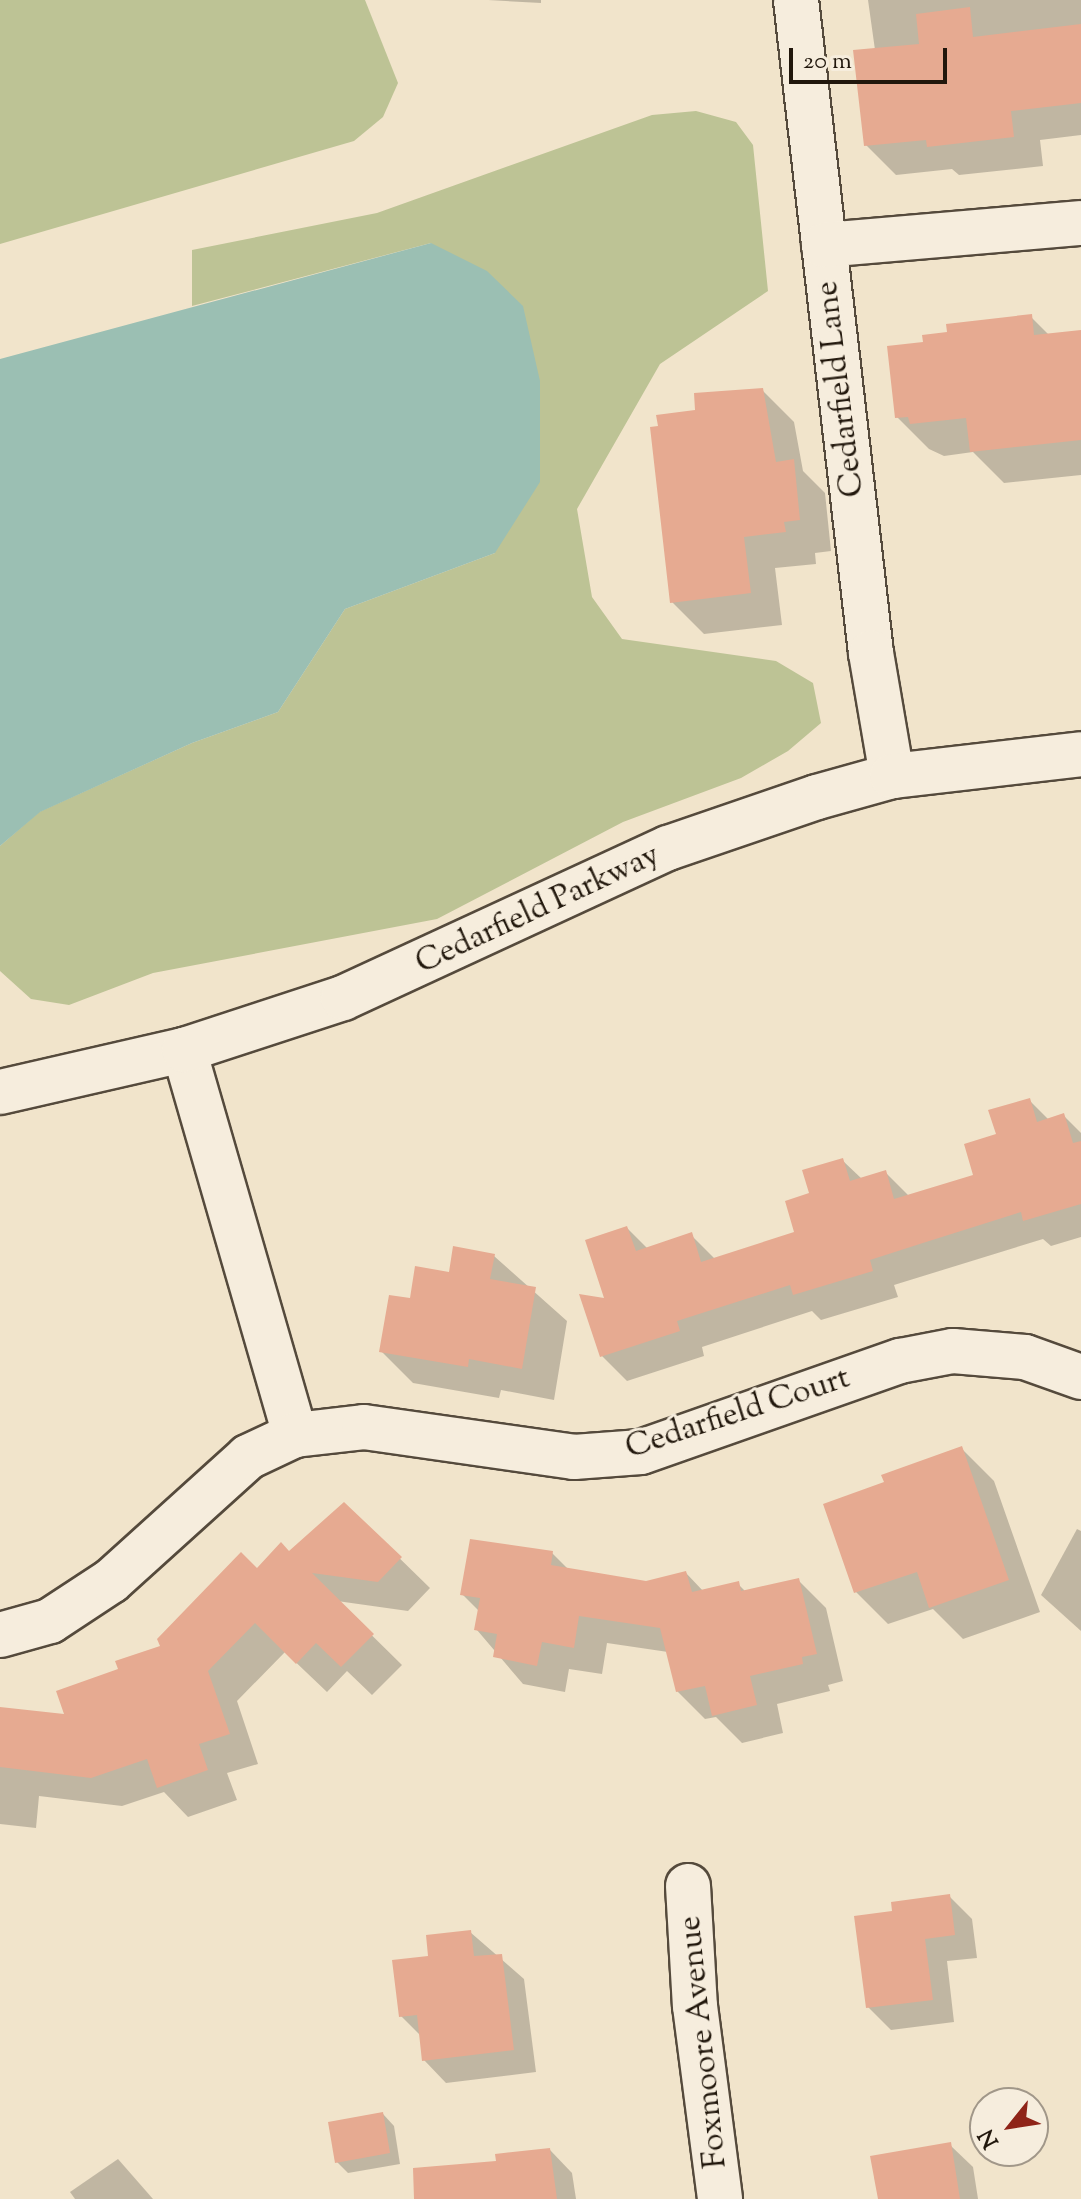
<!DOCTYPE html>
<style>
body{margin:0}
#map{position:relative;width:1081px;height:2199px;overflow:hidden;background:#f1e4cb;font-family:"Sorts Mill Goudy",serif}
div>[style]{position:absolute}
.green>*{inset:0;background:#bdc395}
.water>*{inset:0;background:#9bbfb3}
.shadow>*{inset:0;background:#0003}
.building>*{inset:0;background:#e6aa91}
.roads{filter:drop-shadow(2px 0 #554a3c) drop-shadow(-2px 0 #554a3c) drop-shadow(0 2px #554a3c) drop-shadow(0 -2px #554a3c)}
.minor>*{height:44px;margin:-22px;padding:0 22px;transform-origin:22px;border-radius:22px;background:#f6eddd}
span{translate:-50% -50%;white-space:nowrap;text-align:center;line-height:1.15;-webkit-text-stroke:6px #f6eddd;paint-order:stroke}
.street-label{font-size:32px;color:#21170c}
.north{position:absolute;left:969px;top:2087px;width:80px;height:80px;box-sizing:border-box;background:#f6eddd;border:2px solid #a19789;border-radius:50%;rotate:240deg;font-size:22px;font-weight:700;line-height:32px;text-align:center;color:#21170c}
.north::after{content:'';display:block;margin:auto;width:28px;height:36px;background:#8f2418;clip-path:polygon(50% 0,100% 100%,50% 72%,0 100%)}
.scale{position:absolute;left:789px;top:48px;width:158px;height:36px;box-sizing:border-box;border:4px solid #21170c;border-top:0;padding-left:10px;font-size:24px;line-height:28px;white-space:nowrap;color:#21170c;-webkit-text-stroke:6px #f6eddd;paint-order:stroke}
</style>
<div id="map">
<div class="green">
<div style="clip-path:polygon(0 0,365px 0,398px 83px,383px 117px,354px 141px,0 244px)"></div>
<div style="clip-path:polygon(696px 111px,736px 122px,753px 145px,768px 291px,660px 364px,577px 509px,592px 597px,622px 639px,776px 661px,813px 683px,821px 723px,788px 751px,741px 778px,623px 822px,437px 919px,153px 973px,69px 1005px,31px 999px,0 971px,0 846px,39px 812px,192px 743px,278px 712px,345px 609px,495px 553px,431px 243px,192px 306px,192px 250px,377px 213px,652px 115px)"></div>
</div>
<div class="water">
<div style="clip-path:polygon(431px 243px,487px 271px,523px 306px,540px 381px,540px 482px,495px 553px,345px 609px,278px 712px,192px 743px,40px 812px,0 846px,0 359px)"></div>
</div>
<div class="shadow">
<div style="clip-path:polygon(488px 0,541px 0,541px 3px)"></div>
<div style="clip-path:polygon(868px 0,1081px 0,1081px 135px,1040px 140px,1043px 166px,959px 175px,952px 169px,896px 175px,866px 145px,875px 50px)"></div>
<div style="clip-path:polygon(1031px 317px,1050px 336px,1081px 332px,1081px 475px,1004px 483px,973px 452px,944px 456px,929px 449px,897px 417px,925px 344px)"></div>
<div style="clip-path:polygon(762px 390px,794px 422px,803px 471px,825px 493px,831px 551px,815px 553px,816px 564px,775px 568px,782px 625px,704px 634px,672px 602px,698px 412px)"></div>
<div style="clip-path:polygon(1029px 1100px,1049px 1120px,1064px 1116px,1081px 1133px,1081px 1237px,1051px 1246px,1043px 1239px,894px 1285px,898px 1297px,821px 1320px,812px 1311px,702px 1347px,704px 1356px,627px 1381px,602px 1356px,607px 1301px,627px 1228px,648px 1249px,691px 1235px,716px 1260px,797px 1234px,812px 1195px,842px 1160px,862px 1179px,885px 1172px,909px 1196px,975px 1176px,999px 1136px)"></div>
<div style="clip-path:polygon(494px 1256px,567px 1321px,554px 1400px,501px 1390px,499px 1398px,413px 1383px,381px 1351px,411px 1300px)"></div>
<div style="clip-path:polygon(962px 1449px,994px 1481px,1040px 1612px,963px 1639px,933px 1609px,888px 1624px,856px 1592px,886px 1483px)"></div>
<div style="clip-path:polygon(344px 1504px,430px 1588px,408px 1611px,337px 1601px,402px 1665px,372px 1695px,347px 1671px,327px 1692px,285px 1652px,237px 1701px,258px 1764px,227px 1773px,237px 1800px,188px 1817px,164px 1792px,122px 1806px,39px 1796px,36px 1828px,0 1824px,0 1709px,67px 1717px,120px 1671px,162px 1647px,257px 1570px,289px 1554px)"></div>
<div style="clip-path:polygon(1077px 1529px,1081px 1531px,1081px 1631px,1041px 1595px)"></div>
<div style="clip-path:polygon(552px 1553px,569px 1570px,646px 1583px,686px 1573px,704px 1592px,738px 1584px,746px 1592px,798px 1580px,826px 1608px,843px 1681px,828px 1685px,830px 1691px,777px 1704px,783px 1733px,742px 1743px,716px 1717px,705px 1719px,677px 1691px,668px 1652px,607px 1643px,602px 1674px,569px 1669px,565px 1692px,523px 1684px,477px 1630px,480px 1612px,462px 1594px)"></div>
<div style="clip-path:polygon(949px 1896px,972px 1919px,977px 1958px,947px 1961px,954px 2022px,891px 2030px,868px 2007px,894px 1913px)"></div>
<div style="clip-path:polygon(470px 1932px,524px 1979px,536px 2072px,446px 2083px,424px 2060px,421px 2036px,401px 2016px,430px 1957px)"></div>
<div style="clip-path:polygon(383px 2114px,394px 2126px,400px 2164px,348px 2173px,337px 2162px)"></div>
<div style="clip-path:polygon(950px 2145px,973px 2167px,978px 2199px,880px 2199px)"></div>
<div style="clip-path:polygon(550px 2150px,572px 2173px,576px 2199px,481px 2199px,499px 2163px)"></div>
<div style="clip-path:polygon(118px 2159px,153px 2199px,75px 2199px,70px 2192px)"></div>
</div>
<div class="building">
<div style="clip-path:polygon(970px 7px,973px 37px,1081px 24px,1081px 103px,1011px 111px,1014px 137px,927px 147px,926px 140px,864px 146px,853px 50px,919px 44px,916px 14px)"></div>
<div style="clip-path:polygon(1032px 314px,1034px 335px,1081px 330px,1081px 440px,970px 452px,966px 418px,910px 424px,908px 417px,895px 418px,887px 346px,923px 342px,922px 335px,947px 332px,946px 324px)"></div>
<div style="clip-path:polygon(763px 388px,776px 462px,794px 459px,800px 520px,784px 522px,786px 532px,744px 537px,751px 593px,670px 603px,650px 427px,658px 426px,656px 415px,695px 410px,694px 393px)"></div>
<div style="clip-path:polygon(1030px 1098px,1037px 1122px,1064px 1113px,1073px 1143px,1081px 1141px,1081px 1204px,1023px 1221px,1021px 1212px,926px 1242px,870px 1260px,873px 1271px,793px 1295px,790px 1285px,677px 1321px,680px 1331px,600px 1357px,579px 1294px,604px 1298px,585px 1240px,627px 1226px,636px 1251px,692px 1232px,701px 1262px,794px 1232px,785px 1201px,809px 1193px,802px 1170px,843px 1158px,850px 1181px,886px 1170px,894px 1199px,973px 1175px,964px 1144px,996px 1134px,988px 1110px)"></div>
<div style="clip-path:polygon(453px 1246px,495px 1254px,490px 1279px,536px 1287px,522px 1369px,469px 1359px,468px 1367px,379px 1352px,389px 1295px,410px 1298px,415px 1266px,449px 1272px)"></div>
<div style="clip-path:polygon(962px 1446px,1009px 1580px,929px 1608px,917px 1572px,854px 1593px,823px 1504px,884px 1482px,881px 1475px)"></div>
<div style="clip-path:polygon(344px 1502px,402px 1557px,378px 1582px,312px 1573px,374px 1634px,341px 1667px,316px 1643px,296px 1664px,255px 1623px,208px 1671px,230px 1734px,199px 1744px,208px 1770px,157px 1788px,147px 1759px,91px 1778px,0 1767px,0 1707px,64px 1714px,56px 1691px,118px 1669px,115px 1661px,160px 1646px,157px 1639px,241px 1552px,257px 1568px,281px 1542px,289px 1551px)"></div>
<div style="clip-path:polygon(470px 1539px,553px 1551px,551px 1565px,646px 1581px,686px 1571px,692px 1592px,739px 1581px,741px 1591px,799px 1578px,817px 1654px,802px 1657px,803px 1664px,750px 1676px,757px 1705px,712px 1716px,705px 1686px,676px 1692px,660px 1628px,579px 1616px,574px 1648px,542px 1642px,537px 1666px,493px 1657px,497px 1634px,474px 1630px,480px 1598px,460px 1595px)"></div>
<div style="clip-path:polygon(950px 1894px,955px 1935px,925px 1939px,933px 2000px,866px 2008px,854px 1916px,892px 1911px,891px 1902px)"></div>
<div style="clip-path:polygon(471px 1930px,474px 1956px,502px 1954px,514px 2050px,422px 2061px,417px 2015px,399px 2017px,392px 1960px,428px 1956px,426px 1935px)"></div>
<div style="clip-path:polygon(383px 2112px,390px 2153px,335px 2163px,328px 2122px)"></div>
<div style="clip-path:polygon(951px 2142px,960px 2199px,878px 2199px,870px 2156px)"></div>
<div style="clip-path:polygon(550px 2148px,557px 2199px,414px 2199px,413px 2168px,496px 2161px,495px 2154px)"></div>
</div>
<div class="roads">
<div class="minor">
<div style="left:796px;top:0;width:657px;rotate:83.45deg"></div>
<div style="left:871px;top:653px;width:125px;rotate:80.3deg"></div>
<div style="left:824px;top:245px;width:258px;rotate:-4.9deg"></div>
<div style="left:184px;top:1050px;width:401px;rotate:73.9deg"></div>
<div style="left:0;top:1092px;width:189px;rotate:-12.9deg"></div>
<div style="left:184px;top:1050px;width:167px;rotate:-18.1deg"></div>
<div style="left:343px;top:998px;width:358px;rotate:-24.8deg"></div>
<div style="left:668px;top:848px;width:157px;rotate:-18.9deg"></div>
<div style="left:817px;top:797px;width:78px;rotate:-15.6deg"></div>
<div style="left:892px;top:776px;width:190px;rotate:-6.6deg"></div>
<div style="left:0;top:1635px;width:52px;rotate:-15.6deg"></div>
<div style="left:50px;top:1621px;width:73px;rotate:-33.3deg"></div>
<div style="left:111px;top:1581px;width:185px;rotate:-42.1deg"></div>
<div style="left:248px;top:1457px;width:52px;rotate:-25.1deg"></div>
<div style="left:295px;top:1435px;width:69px;rotate:-6.6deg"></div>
<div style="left:364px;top:1427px;width:212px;rotate:8.1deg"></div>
<div style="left:574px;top:1457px;width:67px;rotate:-4.3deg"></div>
<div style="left:641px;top:1452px;width:275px;rotate:-19.4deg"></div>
<div style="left:900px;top:1361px;width:54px;rotate:-10.7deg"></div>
<div style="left:953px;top:1351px;width:72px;rotate:4.8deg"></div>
<div style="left:1025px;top:1357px;width:59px;rotate:19.7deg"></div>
<div style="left:688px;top:1886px;width:120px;rotate:86.7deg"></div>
<div style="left:695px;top:2006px;width:195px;rotate:82.6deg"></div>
</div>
</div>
<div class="street-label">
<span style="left:841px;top:389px;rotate:-97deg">Cedarfield Lane</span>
<span style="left:538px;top:910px;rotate:-25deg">Cedarfield Parkway</span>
<span style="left:738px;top:1414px;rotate:-18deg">Cedarfield Court</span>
<span style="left:704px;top:2042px;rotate:-96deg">Foxmoore Avenue</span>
</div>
<div class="north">N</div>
<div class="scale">20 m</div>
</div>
